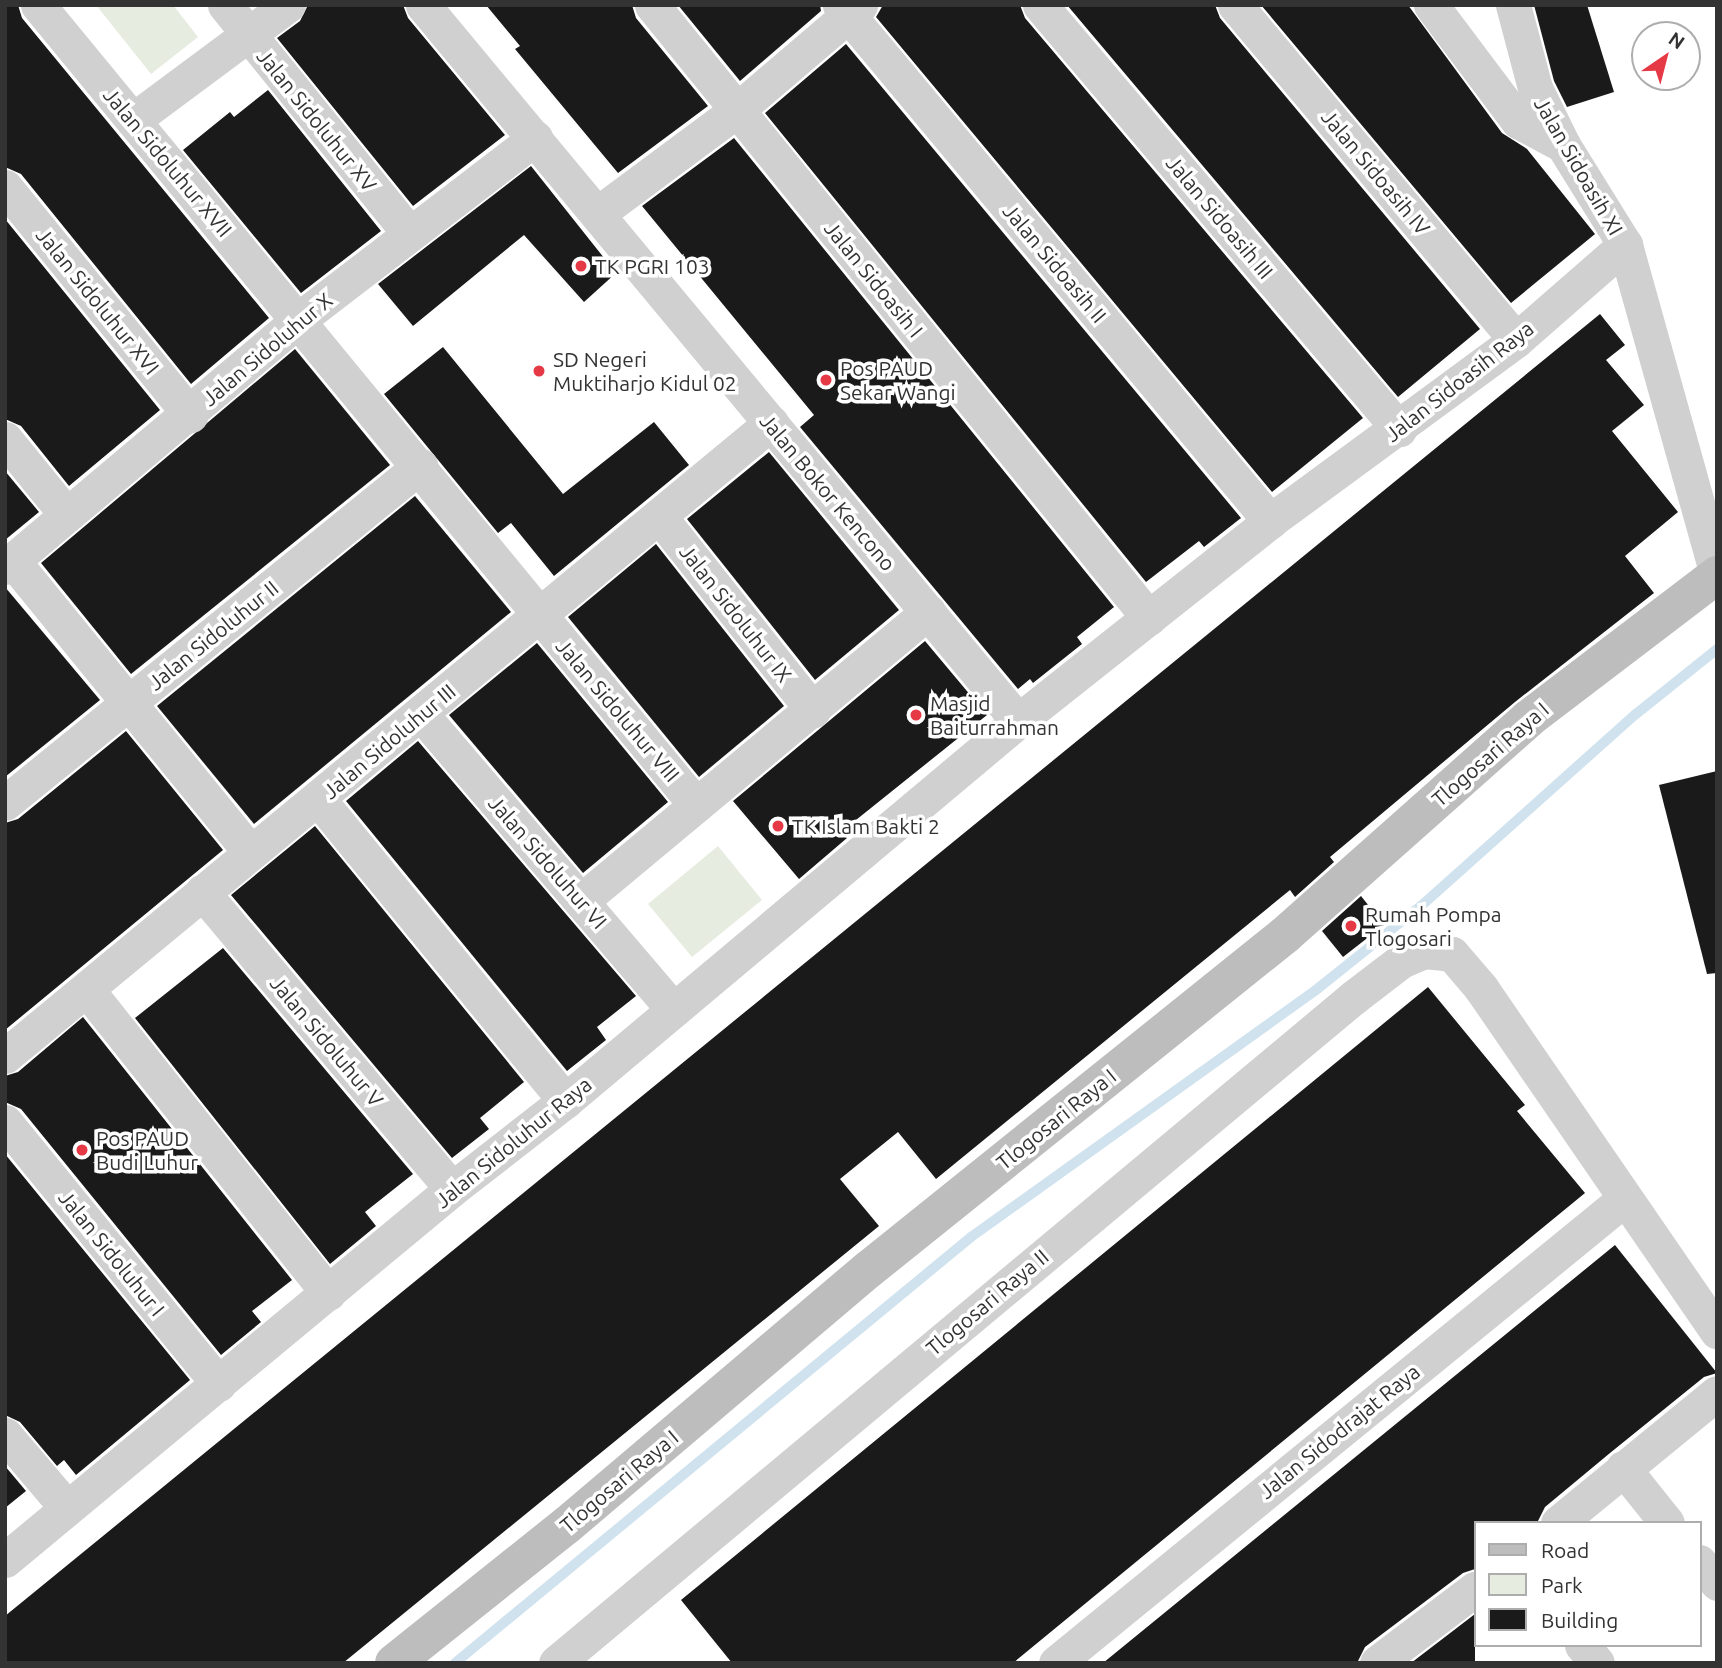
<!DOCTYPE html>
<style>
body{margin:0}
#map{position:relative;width:1722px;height:1668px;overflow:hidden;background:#fff;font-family:Ubuntu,sans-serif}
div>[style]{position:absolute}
.green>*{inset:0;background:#e6ecdf}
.stream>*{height:10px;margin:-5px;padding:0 5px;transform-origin:5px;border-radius:5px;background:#cfe2ee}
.building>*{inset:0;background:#1a1a1a}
.street>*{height:35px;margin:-17.5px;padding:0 17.5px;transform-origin:17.5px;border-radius:17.5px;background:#d0d0d0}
.secondary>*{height:38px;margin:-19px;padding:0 19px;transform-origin:19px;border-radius:19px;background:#bdbdbd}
.dots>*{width:19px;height:19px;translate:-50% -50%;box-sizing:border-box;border:4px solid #fff;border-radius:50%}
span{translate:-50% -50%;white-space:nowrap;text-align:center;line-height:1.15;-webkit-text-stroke:7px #fff;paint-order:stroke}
.street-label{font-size:21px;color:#333}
.poi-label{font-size:21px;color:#333}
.left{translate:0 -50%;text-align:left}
.frame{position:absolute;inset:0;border:7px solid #333;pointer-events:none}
.legend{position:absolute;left:1474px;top:1521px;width:228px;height:126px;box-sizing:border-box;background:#fff;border:2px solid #adadad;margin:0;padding:9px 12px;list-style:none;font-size:21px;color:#333}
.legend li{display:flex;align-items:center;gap:14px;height:35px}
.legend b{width:35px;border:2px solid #adadad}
.north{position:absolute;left:1631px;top:21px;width:70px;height:70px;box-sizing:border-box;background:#fff;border:2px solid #adadad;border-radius:50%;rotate:35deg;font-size:19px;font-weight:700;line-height:28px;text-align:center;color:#333}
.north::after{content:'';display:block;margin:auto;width:24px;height:32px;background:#e63946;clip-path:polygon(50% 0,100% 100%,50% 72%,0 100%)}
</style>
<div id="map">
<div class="green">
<div style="clip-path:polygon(96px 5px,173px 5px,198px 37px,151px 74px)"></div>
<div style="clip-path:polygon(718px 846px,762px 900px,692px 957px,648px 904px)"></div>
</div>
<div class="stream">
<div style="left:455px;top:1663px;width:669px;rotate:-39.54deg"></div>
<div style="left:971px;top:1237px;width:424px;rotate:-35.6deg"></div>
<div style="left:1316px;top:990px;width:134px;rotate:-38.7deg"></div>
<div style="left:1421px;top:906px;width:288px;rotate:-41.8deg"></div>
<div style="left:1636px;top:714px;width:104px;rotate:-38.7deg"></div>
</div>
<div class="building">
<div style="clip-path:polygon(5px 5px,18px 5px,22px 18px,269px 318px,191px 384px,21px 174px,5px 167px)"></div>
<div style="clip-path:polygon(308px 5px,403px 5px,408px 18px,505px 135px,413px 206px,277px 38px,300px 21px)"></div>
<div style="clip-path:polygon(486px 5px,632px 5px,636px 18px,708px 106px,618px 173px,515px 49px,520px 46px)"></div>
<div style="clip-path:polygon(678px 5px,820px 5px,821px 11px,740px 81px)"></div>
<div style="clip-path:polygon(883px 5px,1020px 5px,1025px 18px,1363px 418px,1272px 492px,876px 17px)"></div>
<div style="clip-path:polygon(1067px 5px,1215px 5px,1220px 18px,1480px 329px,1398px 397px)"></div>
<div style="clip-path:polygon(1261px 5px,1408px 5px,1502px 133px,1527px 149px,1595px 234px,1511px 303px)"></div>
<div style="clip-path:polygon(1534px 5px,1587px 5px,1614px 92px,1567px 107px,1554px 81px)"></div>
<div style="clip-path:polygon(846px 44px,1241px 518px,1204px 547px,1199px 541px,1146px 582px,765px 113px)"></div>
<div style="clip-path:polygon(268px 90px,381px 231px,301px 293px,183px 150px,230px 112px,234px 117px)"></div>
<div style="clip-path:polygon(734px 138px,1114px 607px,1077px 637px,1082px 644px,1033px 683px,1030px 679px,1018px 689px,800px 427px,814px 415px,642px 206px)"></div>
<div style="clip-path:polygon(531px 166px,616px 273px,584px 302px,524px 235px,413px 326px,378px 284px)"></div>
<div style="clip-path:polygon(5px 219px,160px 410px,69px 486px,21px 426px,5px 419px)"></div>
<div style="clip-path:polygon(1600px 314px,1625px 345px,1606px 360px,1644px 405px,1612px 431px,1678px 512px,1625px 556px,1654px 593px,1515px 702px,1330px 857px,1334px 862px,1295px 897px,1290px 890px,936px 1179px,898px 1132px,840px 1179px,879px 1226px,343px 1663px,5px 1663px,5px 1616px)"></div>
<div style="clip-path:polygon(443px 347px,563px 494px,654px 422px,689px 465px,554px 576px,511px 523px,498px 533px,384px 394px)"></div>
<div style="clip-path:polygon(295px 349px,390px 465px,131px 674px,41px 563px)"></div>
<div style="clip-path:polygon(769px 452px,899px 610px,815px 680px,687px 519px)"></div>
<div style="clip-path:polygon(5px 471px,39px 512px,5px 540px)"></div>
<div style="clip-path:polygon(415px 496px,511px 612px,254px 824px,157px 706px)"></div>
<div style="clip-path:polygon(656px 544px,784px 706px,699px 777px,568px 617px)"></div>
<div style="clip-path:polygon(5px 587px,100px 700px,5px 777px)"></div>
<div style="clip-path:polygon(925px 641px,987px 715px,841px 832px,847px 838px,799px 879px,733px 801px)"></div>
<div style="clip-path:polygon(537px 643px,668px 802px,583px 873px,449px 715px)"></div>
<div style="clip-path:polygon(126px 731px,223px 850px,5px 1030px,5px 823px,18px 819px)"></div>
<div style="clip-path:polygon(418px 741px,636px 996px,597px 1027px,606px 1040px,567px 1071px,346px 801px)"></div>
<div style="clip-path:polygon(1717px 771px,1717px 973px,1707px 974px,1659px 785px)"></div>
<div style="clip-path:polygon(315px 826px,524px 1082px,480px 1118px,489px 1129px,452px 1158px,231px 895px)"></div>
<div style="clip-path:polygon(1361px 896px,1384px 925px,1343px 957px,1322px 931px)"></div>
<div style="clip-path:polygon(223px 948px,413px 1174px,365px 1212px,376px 1226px,330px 1264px,135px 1018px)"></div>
<div style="clip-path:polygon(1428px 987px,1525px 1105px,1517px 1111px,1585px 1193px,1013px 1663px,732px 1663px,681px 1600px)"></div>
<div style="clip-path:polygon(83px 1017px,292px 1280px,252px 1311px,261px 1322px,221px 1355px,21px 1109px,5px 1102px,5px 1076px,18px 1072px)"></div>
<div style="clip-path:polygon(5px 1154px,190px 1380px,76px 1475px,64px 1460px,57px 1466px,20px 1422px,5px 1415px)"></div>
<div style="clip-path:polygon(1615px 1245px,1717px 1373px,1704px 1377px,1610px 1453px,1545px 1507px,1537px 1523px,1475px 1523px,1475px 1569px,1463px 1573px,1365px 1647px,1357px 1663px,1103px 1663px)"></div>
<div style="clip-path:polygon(5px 1466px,26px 1491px,5px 1508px)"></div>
<div style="clip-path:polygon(1475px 1614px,1475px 1663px,1411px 1663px)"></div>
</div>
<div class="street">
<div style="left:38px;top:5px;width:1036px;rotate:50.56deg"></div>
<div style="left:225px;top:5px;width:294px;rotate:51.1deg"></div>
<div style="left:423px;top:5px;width:931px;rotate:50.27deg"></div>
<div style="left:652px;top:5px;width:789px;rotate:50.97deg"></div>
<div style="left:840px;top:5px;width:672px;rotate:50.19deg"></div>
<div style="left:1040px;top:5px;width:556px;rotate:49.75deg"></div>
<div style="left:1235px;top:5px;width:437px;rotate:50deg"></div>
<div style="left:1431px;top:5px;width:145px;rotate:53.1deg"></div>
<div style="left:1518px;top:121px;width:51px;rotate:28.1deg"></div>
<div style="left:1513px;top:5px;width:86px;rotate:75.2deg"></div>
<div style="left:1535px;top:88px;width:64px;rotate:63.8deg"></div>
<div style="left:1563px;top:145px;width:118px;rotate:58.2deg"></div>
<div style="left:1625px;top:245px;width:343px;rotate:74.4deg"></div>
<div style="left:133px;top:120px;width:193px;rotate:-36.6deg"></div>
<div style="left:5px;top:187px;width:294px;rotate:50.9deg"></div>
<div style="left:597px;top:214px;width:174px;rotate:-36.6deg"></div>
<div style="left:737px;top:110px;width:162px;rotate:-40.5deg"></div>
<div style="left:5px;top:439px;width:97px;rotate:50.9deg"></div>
<div style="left:659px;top:516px;width:248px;rotate:51.6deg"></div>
<div style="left:13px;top:561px;width:375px;rotate:50.8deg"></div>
<div style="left:5px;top:567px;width:383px;rotate:-40.1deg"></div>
<div style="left:298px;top:320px;width:299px;rotate:-37.5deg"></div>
<div style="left:421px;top:714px;width:389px;rotate:49.5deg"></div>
<div style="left:319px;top:800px;width:389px;rotate:50.7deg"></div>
<div style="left:5px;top:803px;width:535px;rotate:-39.08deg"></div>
<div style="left:202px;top:892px;width:388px;rotate:49.9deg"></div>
<div style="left:581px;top:901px;width:452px;rotate:-39.8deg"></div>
<div style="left:88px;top:991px;width:386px;rotate:51.5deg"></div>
<div style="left:5px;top:1056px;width:994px;rotate:-39.57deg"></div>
<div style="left:5px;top:1122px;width:338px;rotate:50.8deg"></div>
<div style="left:5px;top:1435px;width:94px;rotate:49.7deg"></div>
<div style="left:1623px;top:1468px;width:70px;rotate:51.3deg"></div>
<div style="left:1558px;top:1523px;width:205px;rotate:-39.3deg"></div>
<div style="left:5px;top:1560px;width:581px;rotate:-39.69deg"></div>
<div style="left:452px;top:1189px;width:143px;rotate:-37.9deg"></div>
<div style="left:565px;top:1101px;width:591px;rotate:-39.99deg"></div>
<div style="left:1018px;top:721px;width:322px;rotate:-38.4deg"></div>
<div style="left:1270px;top:521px;width:305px;rotate:-36.3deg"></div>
<div style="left:1516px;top:340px;width:145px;rotate:-41.1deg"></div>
<div style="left:1699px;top:1562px;width:28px;rotate:49deg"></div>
<div style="left:1582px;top:1645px;width:23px;rotate:50deg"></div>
<div style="left:556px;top:1663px;width:1039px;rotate:-39.85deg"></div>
<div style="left:1354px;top:997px;width:59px;rotate:-37.5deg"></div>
<div style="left:1401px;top:961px;width:25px;rotate:-23deg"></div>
<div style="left:1424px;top:951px;width:28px;rotate:6deg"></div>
<div style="left:1452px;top:954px;width:45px;rotate:49.5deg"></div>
<div style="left:1481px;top:988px;width:417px;rotate:55.5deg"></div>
<div style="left:1056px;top:1663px;width:732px;rotate:-39.23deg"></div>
<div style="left:1377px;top:1663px;width:123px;rotate:-37.1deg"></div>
</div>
<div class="secondary">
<div style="left:394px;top:1663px;width:221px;rotate:-38.6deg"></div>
<div style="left:567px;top:1525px;width:396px;rotate:-40.3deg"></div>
<div style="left:869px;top:1269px;width:533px;rotate:-38.76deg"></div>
<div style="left:1285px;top:935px;width:325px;rotate:-41.6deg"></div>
<div style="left:1528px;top:719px;width:238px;rotate:-37.3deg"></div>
</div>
<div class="dots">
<div style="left:581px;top:266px;background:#e63946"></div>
<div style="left:539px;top:371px;background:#e63946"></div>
<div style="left:826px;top:380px;background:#e63946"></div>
<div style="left:916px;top:715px;background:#e63946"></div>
<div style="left:778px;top:826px;background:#e63946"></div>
<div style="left:1351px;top:926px;background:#e63946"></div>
<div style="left:82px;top:1150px;background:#e63946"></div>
</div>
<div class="street-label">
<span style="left:317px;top:120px;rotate:51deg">Jalan Sidoluhur XV</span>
<span style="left:168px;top:162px;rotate:50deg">Jalan Sidoluhur XVII</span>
<span style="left:1579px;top:166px;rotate:60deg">Jalan Sidoasih XI</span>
<span style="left:1376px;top:172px;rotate:50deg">Jalan Sidoasih IV</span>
<span style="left:1220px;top:217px;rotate:50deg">Jalan Sidoasih III</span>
<span style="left:1055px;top:263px;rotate:50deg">Jalan Sidoasih II</span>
<span style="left:874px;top:279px;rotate:51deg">Jalan Sidoasih I</span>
<span style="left:98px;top:301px;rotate:51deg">Jalan Sidoluhur XVI</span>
<span style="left:267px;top:349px;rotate:-40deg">Jalan Sidoluhur X</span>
<span style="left:1459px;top:381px;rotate:-38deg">Jalan Sidoasih Raya</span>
<span style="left:828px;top:492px;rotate:50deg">Jalan Bokor Kencono</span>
<span style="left:736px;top:613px;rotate:52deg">Jalan Sidoluhur IX</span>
<span style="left:213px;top:635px;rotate:-39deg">Jalan Sidoluhur II</span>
<span style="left:618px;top:710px;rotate:50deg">Jalan Sidoluhur VIII</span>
<span style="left:389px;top:741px;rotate:-40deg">Jalan Sidoluhur III</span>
<span style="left:1490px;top:754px;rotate:-41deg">Tlogosari Raya I</span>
<span style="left:548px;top:862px;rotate:49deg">Jalan Sidoluhur VI</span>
<span style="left:327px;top:1041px;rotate:50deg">Jalan Sidoluhur V</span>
<span style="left:1056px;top:1119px;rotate:-39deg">Tlogosari Raya I</span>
<span style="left:513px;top:1142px;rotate:-39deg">Jalan Sidoluhur Raya</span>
<span style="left:112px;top:1253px;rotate:51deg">Jalan Sidoluhur I</span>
<span style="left:987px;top:1302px;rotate:-40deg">Tlogosari Raya II</span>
<span style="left:1339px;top:1431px;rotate:-39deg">Jalan Sidodrajat Raya</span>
<span style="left:619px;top:1481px;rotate:-40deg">Tlogosari Raya I</span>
</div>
<div class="poi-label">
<span class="left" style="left:595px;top:266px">TK PGRI 103</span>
<span class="left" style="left:553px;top:371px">SD Negeri<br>Muktiharjo Kidul 02</span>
<span class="left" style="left:840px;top:380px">Pos PAUD<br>Sekar Wangi</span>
<span class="left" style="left:930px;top:715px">Masjid<br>Baiturrahman</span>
<span class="left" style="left:792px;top:826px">TK Islam Bakti 2</span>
<span class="left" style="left:1365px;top:926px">Rumah Pompa<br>Tlogosari</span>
<span class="left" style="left:96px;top:1150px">Pos PAUD<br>Budi Luhur</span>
</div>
<div class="frame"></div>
<ul class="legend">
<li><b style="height:9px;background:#bdbdbd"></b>Road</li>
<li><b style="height:19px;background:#e6ecdf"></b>Park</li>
<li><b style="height:19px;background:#1a1a1a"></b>Building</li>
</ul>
<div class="north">N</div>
</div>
